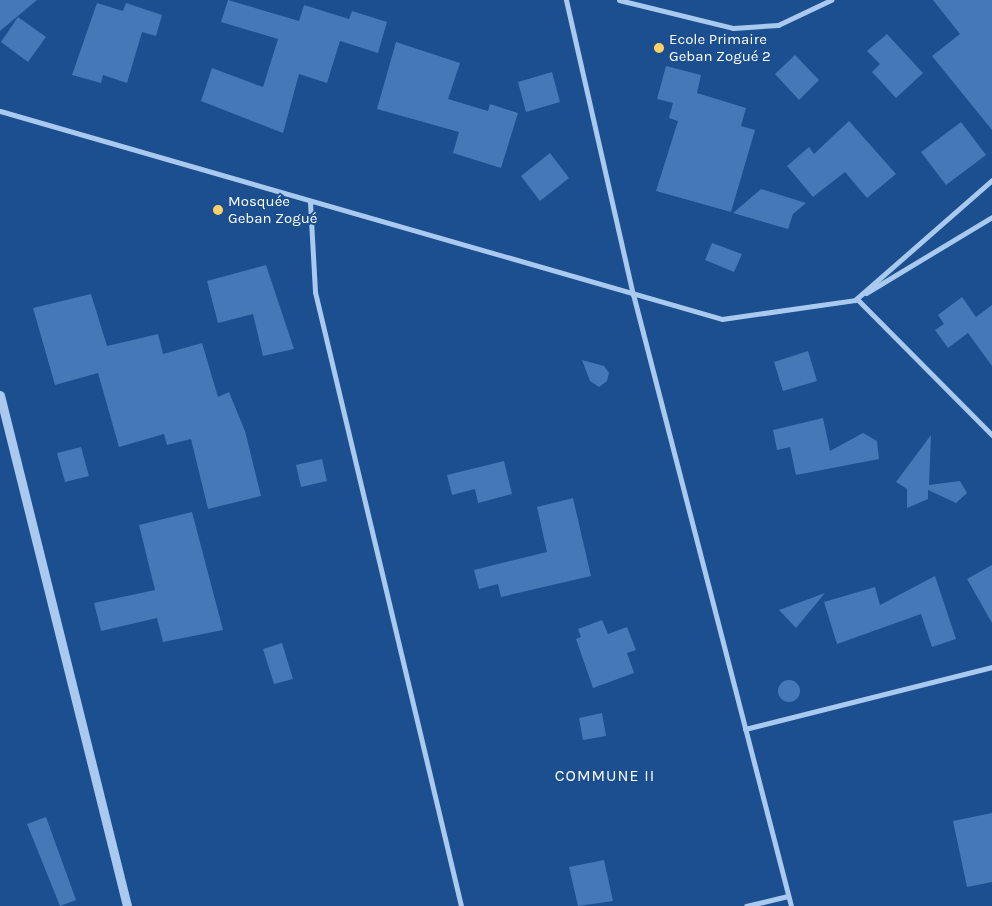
<!DOCTYPE html>
<meta charset="utf-8">
<style>
body{margin:0}
#map{position:relative;width:992px;height:906px;overflow:hidden;background:#1b4f8f;font-family:Karla,sans-serif}
div>[style]{position:absolute}
.building>*{inset:0;background:#4478b7}
.round{border-radius:50%}
.minor>*{height:5px;margin:-2.5px;padding:0 2.5px;transform-origin:2.5px;border-radius:2.5px;background:#a9c9ee}
.tertiary>*{height:9px;margin:-4.5px;padding:0 4.5px;transform-origin:4.5px;border-radius:4.5px;background:#a9c9ee}
.dots>*{width:14px;height:14px;translate:-50% -50%;box-sizing:border-box;border:2px solid #1b4f8f;border-radius:50%}
span{translate:-50% -50%;white-space:nowrap;text-align:center;line-height:1.15;-webkit-text-stroke:4px #1b4f8f;paint-order:stroke}
.poi-label{font-size:15px;color:#fff}
.left{translate:0 -50%;text-align:left}
.neighbourhood-label{font-size:16px;color:#fff;letter-spacing:1px}
</style>
<div id="map">
<div class="building">
<div style="clip-path:polygon(0 0,37px 0,0 31px)"></div>
<div style="clip-path:polygon(228px 0,299px 21px,304px 5px,349px 19px,352px 11px,387px 22px,378px 53px,340px 41px,327px 83px,299px 74px,283px 133px,201px 101px,212px 68px,263px 87px,278px 39px,221px 22px)"></div>
<div style="clip-path:polygon(933px 0,992px 0,992px 130px,932px 56px,960px 34px)"></div>
<div style="clip-path:polygon(97px 3px,123px 11px,126px 3px,162px 15px,156px 36px,142px 32px,127px 83px,103px 75px,101px 83px,72px 75px)"></div>
<div style="clip-path:polygon(18px 17px,46px 37px,28px 62px,1px 42px)"></div>
<div style="clip-path:polygon(887px 34px,923px 73px,896px 98px,872px 72px,880px 64px,867px 51px)"></div>
<div style="clip-path:polygon(396px 42px,460px 63px,448px 99px,488px 111px,490px 104px,518px 113px,501px 168px,453px 153px,459px 132px,377px 109px)"></div>
<div style="clip-path:polygon(795px 55px,819px 80px,799px 100px,775px 74px)"></div>
<div style="clip-path:polygon(666px 66px,701px 75px,697px 93px,746px 108px,741px 126px,755px 130px,731px 212px,656px 191px,678px 121px,669px 118px,673px 103px,657px 99px)"></div>
<div style="clip-path:polygon(552px 72px,560px 102px,526px 112px,518px 82px)"></div>
<div style="clip-path:polygon(849px 121px,896px 174px,867px 198px,845px 172px,813px 197px,787px 166px,809px 147px,814px 154px)"></div>
<div style="clip-path:polygon(961px 122px,986px 155px,946px 185px,921px 152px)"></div>
<div style="clip-path:polygon(550px 153px,569px 178px,540px 201px,521px 176px)"></div>
<div style="clip-path:polygon(761px 189px,806px 203px,793px 214px,788px 229px,733px 213px)"></div>
<div style="clip-path:polygon(712px 243px,742px 254px,734px 272px,705px 260px)"></div>
<div style="clip-path:polygon(266px 265px,294px 349px,263px 356px,253px 314px,218px 323px,207px 281px)"></div>
<div style="clip-path:polygon(91px 294px,107px 346px,158px 334px,163px 354px,202px 343px,218px 397px,229px 392px,245px 431px,261px 496px,208px 509px,191px 439px,167px 445px,164px 434px,119px 447px,98px 373px,55px 385px,33px 308px)"></div>
<div style="clip-path:polygon(962px 297px,976px 317px,992px 305px,992px 366px,968px 333px,948px 348px,935px 330px,944px 324px,938px 315px)"></div>
<div style="clip-path:polygon(808px 351px,817px 381px,783px 391px,774px 362px)"></div>
<div style="clip-path:polygon(582px 360px,604px 366px,609px 373px,607px 381px,599px 387px,590px 381px)"></div>
<div style="clip-path:polygon(823px 418px,830px 451px,863px 433px,877px 441px,879px 459px,796px 475px,790px 447px,777px 450px,773px 430px)"></div>
<div style="clip-path:polygon(931px 435px,929px 485px,960px 481px,967px 493px,956px 503px,928px 490px,928px 499px,907px 508px,907px 489px,896px 482px)"></div>
<div style="clip-path:polygon(81px 447px,89px 476px,65px 482px,57px 453px)"></div>
<div style="clip-path:polygon(322px 459px,327px 481px,301px 487px,296px 465px)"></div>
<div style="clip-path:polygon(504px 461px,512px 494px,478px 503px,475px 489px,452px 495px,447px 475px)"></div>
<div style="clip-path:polygon(573px 498px,591px 576px,501px 597px,498px 584px,479px 589px,474px 570px,547px 552px,537px 507px)"></div>
<div style="clip-path:polygon(192px 512px,223px 630px,163px 642px,157px 618px,101px 631px,94px 603px,155px 590px,139px 525px)"></div>
<div style="clip-path:polygon(992px 565px,992px 623px,967px 579px)"></div>
<div style="clip-path:polygon(935px 576px,956px 639px,932px 647px,921px 614px,837px 644px,824px 602px,875px 587px,880px 605px)"></div>
<div style="clip-path:polygon(825px 593px,796px 628px,779px 610px)"></div>
<div style="clip-path:polygon(602px 620px,608px 634px,627px 627px,636px 650px,627px 653px,634px 673px,593px 688px,576px 639px,581px 637px,578px 629px)"></div>
<div style="clip-path:polygon(282px 643px,293px 679px,274px 684px,263px 649px)"></div>
<div class="round" style="left:778px;top:680px;width:22px;height:22px"></div>
<div style="clip-path:polygon(602px 713px,606px 736px,583px 740px,579px 718px)"></div>
<div style="clip-path:polygon(992px 813px,992px 882px,967px 887px,953px 821px)"></div>
<div style="clip-path:polygon(46px 817px,76px 900px,60px 906px,27px 824px)"></div>
<div style="clip-path:polygon(604px 860px,613px 901px,578px 906px,569px 867px)"></div>
</div>
<div class="minor">
<div style="left:566px;top:0;width:302px;rotate:77.2deg"></div>
<div style="left:633px;top:294px;width:632px;rotate:75.52deg"></div>
<div style="left:619px;top:0;width:117px;rotate:13.8deg"></div>
<div style="left:733px;top:28px;width:45px;rotate:-3.8deg"></div>
<div style="left:778px;top:25px;width:59px;rotate:-25.3deg"></div>
<div style="left:0;top:111px;width:751px;rotate:16.07deg"></div>
<div style="left:722px;top:319px;width:134px;rotate:-8.1deg"></div>
<div style="left:855px;top:300px;width:182px;rotate:-41.2deg"></div>
<div style="left:310px;top:202px;width:90px;rotate:86.8deg"></div>
<div style="left:315px;top:292px;width:631px;rotate:76.62deg"></div>
<div style="left:866px;top:293px;width:147px;rotate:-31.1deg"></div>
<div style="left:857px;top:299px;width:192px;rotate:45.2deg"></div>
<div style="left:745px;top:729px;width:255px;rotate:-14.1deg"></div>
<div style="left:746px;top:906px;width:43px;rotate:-13.4deg"></div>
</div>
<div class="tertiary">
<div style="left:0;top:395px;width:527px;rotate:76.04deg"></div>
</div>
<div class="dots">
<div style="left:659px;top:48px;background:#ffd166"></div>
<div style="left:218px;top:210px;background:#ffd166"></div>
</div>
<div class="poi-label">
<span class="left" style="left:669px;top:48px">Ecole Primaire<br>Geban Zogué 2</span>
<span class="left" style="left:228px;top:210px">Mosquée<br>Geban Zogué</span>
</div>
<div class="neighbourhood-label">
<span style="left:605px;top:776px">COMMUNE II</span>
</div>
</div>
